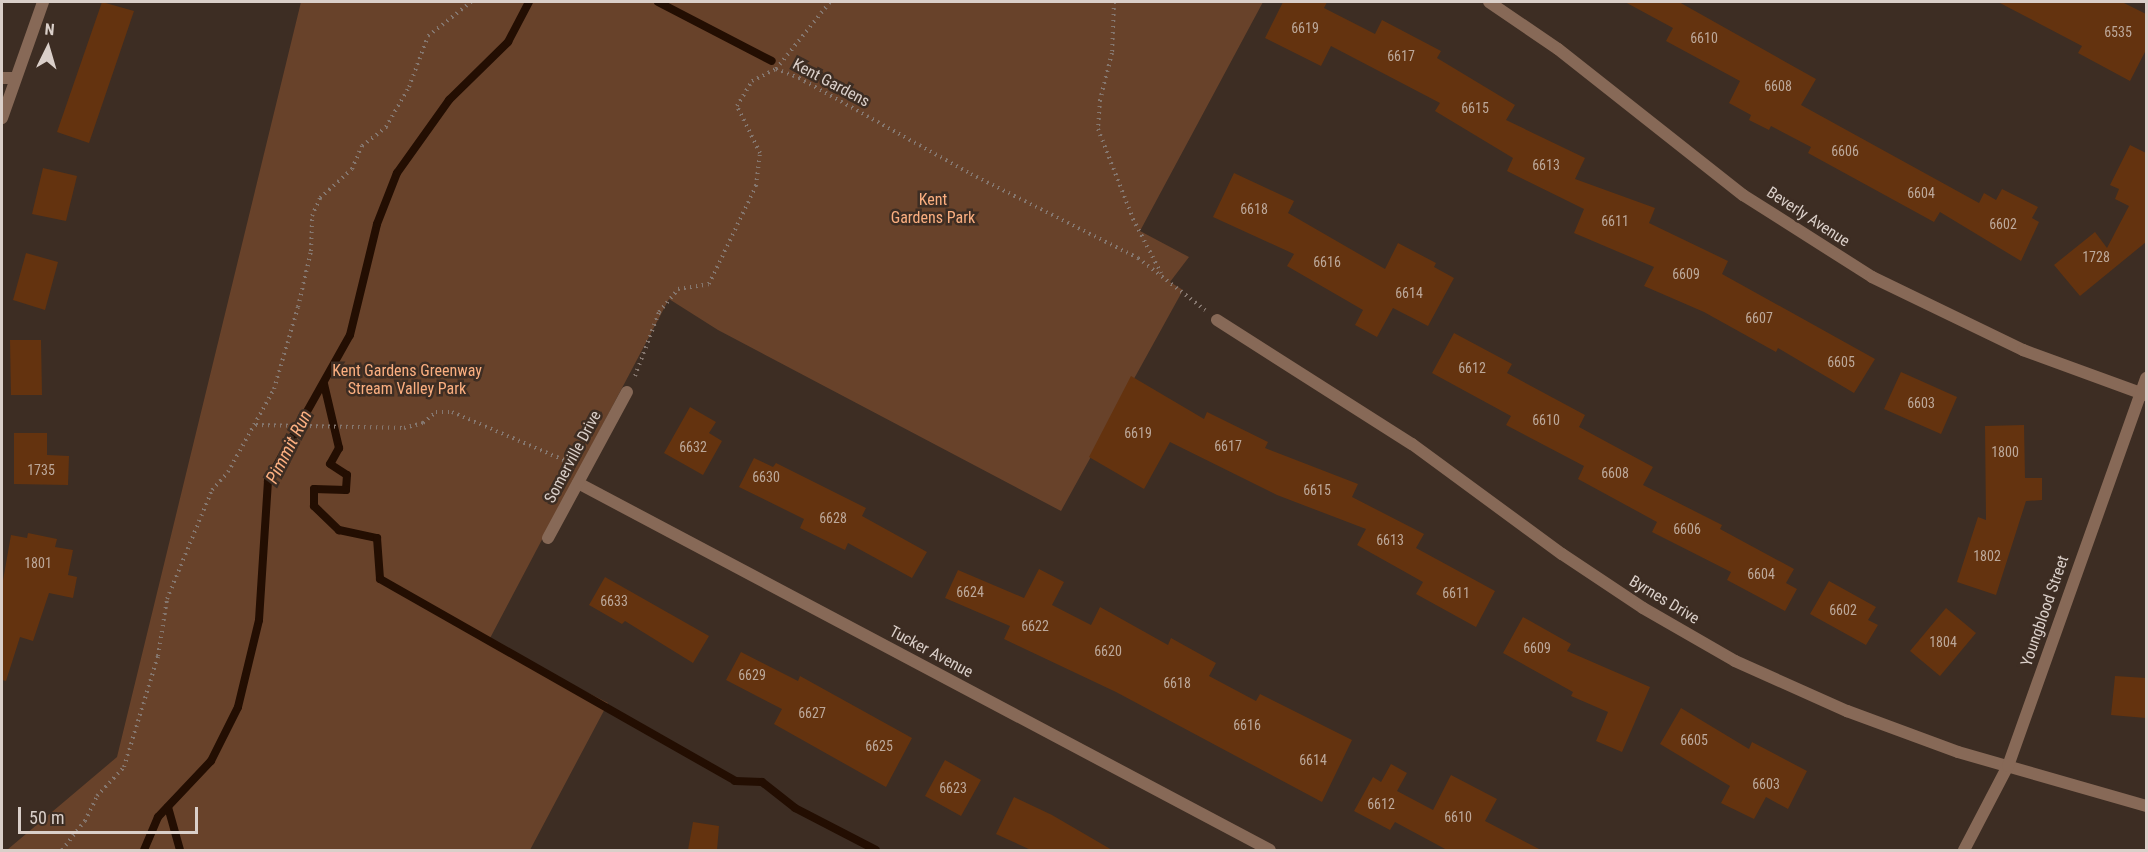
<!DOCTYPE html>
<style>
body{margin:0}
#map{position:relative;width:2148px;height:852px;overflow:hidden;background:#3d2d23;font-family:"Roboto Condensed",sans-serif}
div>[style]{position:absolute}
.green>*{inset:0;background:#68422a}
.stream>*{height:8px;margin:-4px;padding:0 4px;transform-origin:4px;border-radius:4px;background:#230e02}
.building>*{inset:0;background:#64330f}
.path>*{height:4px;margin-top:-2px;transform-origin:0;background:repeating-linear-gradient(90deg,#85776f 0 1.5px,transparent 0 6px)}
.minor>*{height:12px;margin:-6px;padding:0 6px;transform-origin:6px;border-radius:6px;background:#876957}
span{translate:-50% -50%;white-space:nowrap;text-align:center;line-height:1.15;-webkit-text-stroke:5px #3d2d23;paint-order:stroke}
.number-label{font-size:14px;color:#bca89a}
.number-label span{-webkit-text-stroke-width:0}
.street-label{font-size:16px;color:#dacfc9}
.park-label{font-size:16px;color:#fbaf80}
.water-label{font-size:18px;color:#fbaf80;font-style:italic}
.frame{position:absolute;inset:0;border:3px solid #dacfc9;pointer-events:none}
.north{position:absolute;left:18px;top:18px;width:60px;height:60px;-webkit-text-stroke:4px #3d2d23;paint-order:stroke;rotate:5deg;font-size:16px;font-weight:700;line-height:24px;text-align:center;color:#dacfc9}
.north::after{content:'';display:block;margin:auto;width:21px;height:27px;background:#dacfc9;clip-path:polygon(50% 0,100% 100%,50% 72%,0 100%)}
.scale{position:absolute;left:18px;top:807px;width:180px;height:27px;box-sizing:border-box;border:3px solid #dacfc9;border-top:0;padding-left:8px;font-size:18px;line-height:21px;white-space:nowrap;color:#dacfc9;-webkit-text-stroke:4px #3d2d23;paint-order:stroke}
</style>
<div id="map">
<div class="green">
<div style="clip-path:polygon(301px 2px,1263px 2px,1140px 231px,1189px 257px,1170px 282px,1183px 290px,1061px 511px,718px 330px,669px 299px,488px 642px,608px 703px,530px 850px,7px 850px,117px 757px)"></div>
</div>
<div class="stream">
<div style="left:658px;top:2px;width:128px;rotate:27.4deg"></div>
<div style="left:324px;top:384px;width:66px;rotate:76.8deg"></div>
<div style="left:339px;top:448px;width:18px;rotate:119deg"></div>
<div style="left:330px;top:464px;width:20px;rotate:33deg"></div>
<div style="left:347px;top:475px;width:15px;rotate:94deg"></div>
<div style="left:346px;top:490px;width:32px;rotate:-178deg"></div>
<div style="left:314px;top:489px;width:17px;rotate:90deg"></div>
<div style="left:314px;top:506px;width:35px;rotate:44deg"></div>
<div style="left:339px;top:530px;width:39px;rotate:12deg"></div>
<div style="left:377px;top:538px;width:41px;rotate:85.8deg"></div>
<div style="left:380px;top:579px;width:408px;rotate:29.6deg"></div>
<div style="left:735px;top:781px;width:27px;rotate:2deg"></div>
<div style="left:762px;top:782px;width:42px;rotate:38.2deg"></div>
<div style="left:795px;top:808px;width:91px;rotate:27.4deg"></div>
<div style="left:168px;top:807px;width:45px;rotate:74.4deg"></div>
<div style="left:144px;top:850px;width:36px;rotate:-67deg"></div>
<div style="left:158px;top:817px;width:77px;rotate:-46.6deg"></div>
<div style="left:211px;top:761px;width:60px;rotate:-63.4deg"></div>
<div style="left:238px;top:707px;width:89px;rotate:-76.4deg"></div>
<div style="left:259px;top:620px;width:139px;rotate:-86.3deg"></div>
<div style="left:268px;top:481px;width:167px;rotate:-60.7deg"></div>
<div style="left:350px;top:335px;width:114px;rotate:-76.3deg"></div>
<div style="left:377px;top:224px;width:55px;rotate:-68.6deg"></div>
<div style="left:397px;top:173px;width:90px;rotate:-54.5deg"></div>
<div style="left:449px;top:100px;width:83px;rotate:-44.5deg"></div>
<div style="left:508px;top:42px;width:45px;rotate:-62.3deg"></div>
</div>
<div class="building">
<div style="clip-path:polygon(102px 2px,134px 11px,89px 143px,57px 132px)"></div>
<div style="clip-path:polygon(1283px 2px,1327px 2px,1324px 8px,1375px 34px,1382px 20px,1441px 51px,1437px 58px,1515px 105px,1506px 120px,1585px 158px,1575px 179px,1655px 208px,1649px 223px,1728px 261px,1722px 274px,1875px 359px,1854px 393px,1778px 348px,1776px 352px,1704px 312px,1644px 286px,1654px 267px,1574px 233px,1584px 209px,1507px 171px,1513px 158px,1435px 111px,1440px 103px,1331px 46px,1321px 66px,1265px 38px)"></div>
<div style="clip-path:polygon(1625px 2px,1679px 2px,1816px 79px,1801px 105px,1979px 203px,1984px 193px,1996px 200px,2002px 189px,2038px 207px,2032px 218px,2039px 222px,2021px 261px,1940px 212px,1934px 222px,1808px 153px,1811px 147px,1771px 126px,1769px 130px,1749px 120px,1751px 115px,1729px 103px,1740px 81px,1666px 41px,1673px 28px)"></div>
<div style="clip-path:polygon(1998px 2px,2122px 2px,2146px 14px,2146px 50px,2130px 81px,2078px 53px,2082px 46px)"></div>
<div style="clip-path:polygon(2130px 145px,2146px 153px,2146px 242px,2080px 296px,2054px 265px,2095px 232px,2107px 248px,2129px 206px,2115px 199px,2119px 189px,2110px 185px)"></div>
<div style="clip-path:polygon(43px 168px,77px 176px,66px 221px,32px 214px)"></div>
<div style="clip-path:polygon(1234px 173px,1294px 201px,1288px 213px,1385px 269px,1398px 243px,1436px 263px,1434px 267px,1454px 278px,1428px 326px,1393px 308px,1377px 337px,1355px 325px,1363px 310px,1287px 266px,1294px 254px,1213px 217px)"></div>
<div style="clip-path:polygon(26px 253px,58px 262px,45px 310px,13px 300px)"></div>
<div style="clip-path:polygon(1454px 333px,1512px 364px,1507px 373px,1585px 415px,1579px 427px,1653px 467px,1643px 485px,1722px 525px,1720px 529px,1794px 569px,1786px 583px,1797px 589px,1785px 611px,1727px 580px,1731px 572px,1652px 532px,1657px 522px,1578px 479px,1584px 466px,1506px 425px,1511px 416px,1432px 373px)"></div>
<div style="clip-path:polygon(10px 340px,41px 340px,42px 395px,11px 395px)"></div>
<div style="clip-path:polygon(1901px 372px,1957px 397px,1941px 434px,1884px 409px)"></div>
<div style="clip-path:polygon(1131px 376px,1204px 419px,1207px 412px,1268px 442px,1265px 448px,1358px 484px,1352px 497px,1424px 534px,1416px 548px,1495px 591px,1476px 627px,1416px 594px,1423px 582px,1357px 545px,1366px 529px,1277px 495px,1170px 442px,1144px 489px,1089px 457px)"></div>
<div style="clip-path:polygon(690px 407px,716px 422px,709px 433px,722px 441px,703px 475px,664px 453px)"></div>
<div style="clip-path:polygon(2024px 425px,2025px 478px,2042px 478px,2042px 500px,2026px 501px,1996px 595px,1957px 582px,1978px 517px,1986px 520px,1985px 426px)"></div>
<div style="clip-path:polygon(14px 433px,47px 433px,47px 455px,69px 456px,68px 485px,14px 484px)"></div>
<div style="clip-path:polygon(754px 458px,773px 467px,776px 463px,866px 508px,862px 516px,927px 552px,912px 578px,848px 543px,845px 550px,800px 528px,804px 519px,739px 487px)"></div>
<div style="clip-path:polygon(28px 533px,57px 539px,55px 547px,73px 550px,68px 575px,77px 577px,73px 598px,49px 593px,33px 641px,20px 637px,6px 681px,2px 680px,2px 586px,11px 535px,27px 538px)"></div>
<div style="clip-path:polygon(1039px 569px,1064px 582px,1052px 605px,1091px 625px,1100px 607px,1168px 645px,1171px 638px,1216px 663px,1209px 676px,1256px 701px,1260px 694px,1352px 740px,1322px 802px,1116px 692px,1004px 639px,1010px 626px,945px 598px,958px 570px,1024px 598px)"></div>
<div style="clip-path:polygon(605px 577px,709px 636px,693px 663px,625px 621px,622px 624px,589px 605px)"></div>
<div style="clip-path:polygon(1829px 581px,1876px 607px,1868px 620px,1878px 625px,1866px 645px,1810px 614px)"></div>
<div style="clip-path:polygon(1946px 608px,1976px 633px,1940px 676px,1910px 651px)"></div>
<div style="clip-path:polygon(1523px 617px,1571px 644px,1567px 651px,1650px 687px,1622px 752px,1596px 741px,1608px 712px,1571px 696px,1573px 692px,1503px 653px)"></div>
<div style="clip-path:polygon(741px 652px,798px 681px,800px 676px,912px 738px,886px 787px,774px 724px,782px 709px,726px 680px)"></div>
<div style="clip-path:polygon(2115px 676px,2146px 678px,2146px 718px,2111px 715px)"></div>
<div style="clip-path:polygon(1681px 708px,1749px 749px,1752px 742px,1807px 771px,1788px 809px,1766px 797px,1754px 819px,1721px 803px,1730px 786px,1660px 744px)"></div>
<div style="clip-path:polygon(945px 760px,981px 780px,961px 816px,925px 796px)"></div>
<div style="clip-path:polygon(1391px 764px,1407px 773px,1397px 791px,1433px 810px,1451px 775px,1497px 799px,1485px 821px,1541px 850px,1447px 850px,1395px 822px,1390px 830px,1354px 811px,1373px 777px,1381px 782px)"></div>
<div style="clip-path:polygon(1014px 797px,1052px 815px,1112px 850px,1031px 850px,996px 834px)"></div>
<div style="clip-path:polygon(693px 822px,719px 826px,717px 850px,688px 850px)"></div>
</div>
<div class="path">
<div style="left:1114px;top:2px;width:51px;rotate:92.2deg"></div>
<div style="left:1112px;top:53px;width:49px;rotate:104.3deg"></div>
<div style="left:1100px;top:100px;width:29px;rotate:94deg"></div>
<div style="left:1098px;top:129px;width:97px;rotate:68.7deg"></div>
<div style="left:1133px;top:219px;width:61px;rotate:62.6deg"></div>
<div style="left:776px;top:69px;width:86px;rotate:-51.1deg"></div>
<div style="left:635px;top:376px;width:68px;rotate:-69.4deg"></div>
<div style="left:659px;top:312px;width:30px;rotate:-50deg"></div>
<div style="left:678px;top:289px;width:31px;rotate:-9deg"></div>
<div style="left:709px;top:284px;width:109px;rotate:-64.4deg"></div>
<div style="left:756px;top:186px;width:33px;rotate:-83deg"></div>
<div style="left:760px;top:153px;width:52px;rotate:-116.1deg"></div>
<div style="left:737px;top:106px;width:29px;rotate:-59deg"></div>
<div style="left:752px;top:81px;width:27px;rotate:-27deg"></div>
<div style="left:776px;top:69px;width:25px;rotate:21deg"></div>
<div style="left:799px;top:78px;width:197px;rotate:29.2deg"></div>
<div style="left:971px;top:174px;width:187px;rotate:26.7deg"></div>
<div style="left:1138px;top:258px;width:85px;rotate:37.8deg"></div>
<div style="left:256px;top:425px;width:148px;rotate:1.2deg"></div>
<div style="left:404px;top:428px;width:20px;rotate:-15deg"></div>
<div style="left:423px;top:423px;width:17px;rotate:-40deg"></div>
<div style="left:436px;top:412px;width:16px"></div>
<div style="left:452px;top:412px;width:129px;rotate:23.2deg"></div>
<div style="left:62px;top:850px;width:37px;rotate:-52deg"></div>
<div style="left:85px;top:821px;width:28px;rotate:-64deg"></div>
<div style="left:97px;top:796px;width:40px;rotate:-47deg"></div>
<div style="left:124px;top:767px;width:116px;rotate:-73deg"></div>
<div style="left:158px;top:656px;width:58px;rotate:-81deg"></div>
<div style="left:167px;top:599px;width:118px;rotate:-67.6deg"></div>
<div style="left:212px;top:490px;width:24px;rotate:-48deg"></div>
<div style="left:228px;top:472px;width:95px;rotate:-61deg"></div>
<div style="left:274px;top:389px;width:85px;rotate:-73.7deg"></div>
<div style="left:298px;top:307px;width:57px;rotate:-76.9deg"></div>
<div style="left:311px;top:251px;width:35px;rotate:-88deg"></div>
<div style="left:312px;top:216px;width:20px;rotate:-66deg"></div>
<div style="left:320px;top:198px;width:43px;rotate:-42.2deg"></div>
<div style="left:352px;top:169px;width:25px;rotate:-67deg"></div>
<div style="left:362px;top:146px;width:31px;rotate:-38deg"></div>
<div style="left:386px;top:127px;width:46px;rotate:-60.1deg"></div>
<div style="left:409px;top:87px;width:54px;rotate:-69.6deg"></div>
<div style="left:428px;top:36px;width:55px;rotate:-38.3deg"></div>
</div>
<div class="minor">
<div style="left:1489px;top:2px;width:83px;rotate:34.3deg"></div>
<div style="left:1558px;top:49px;width:236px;rotate:38.3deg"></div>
<div style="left:1743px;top:195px;width:153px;rotate:32.4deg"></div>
<div style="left:1872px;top:277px;width:168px;rotate:25.8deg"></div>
<div style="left:2023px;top:350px;width:131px;rotate:20.1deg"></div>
<div style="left:2px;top:78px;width:13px"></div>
<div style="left:2px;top:118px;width:123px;rotate:-70.5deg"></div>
<div style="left:1217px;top:320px;width:231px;rotate:32.5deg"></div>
<div style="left:1412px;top:444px;width:186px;rotate:36.3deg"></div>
<div style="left:1562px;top:554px;width:97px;rotate:33.7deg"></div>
<div style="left:1643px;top:608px;width:106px;rotate:29.9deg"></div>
<div style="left:1735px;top:661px;width:123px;rotate:24.1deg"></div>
<div style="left:1847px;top:711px;width:118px;rotate:20.3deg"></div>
<div style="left:1958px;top:752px;width:196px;rotate:16deg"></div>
<div style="left:578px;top:483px;width:783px;rotate:27.94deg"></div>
<div style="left:548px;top:538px;width:166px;rotate:-61.6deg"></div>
<div style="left:1964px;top:850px;width:95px;rotate:-62.4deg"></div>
<div style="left:2008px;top:766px;width:412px;rotate:-70.4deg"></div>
</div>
<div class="number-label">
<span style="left:1305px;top:28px">6619</span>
<span style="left:2118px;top:32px">6535</span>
<span style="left:1704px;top:38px">6610</span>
<span style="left:1401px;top:56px">6617</span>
<span style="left:1778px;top:86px">6608</span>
<span style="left:1475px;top:108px">6615</span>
<span style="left:1845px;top:151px">6606</span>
<span style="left:1546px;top:165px">6613</span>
<span style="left:1921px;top:193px">6604</span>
<span style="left:1254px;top:209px">6618</span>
<span style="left:1615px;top:221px">6611</span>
<span style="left:2003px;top:224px">6602</span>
<span style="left:2096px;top:257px">1728</span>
<span style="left:1327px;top:262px">6616</span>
<span style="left:1686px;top:274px">6609</span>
<span style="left:1409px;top:293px">6614</span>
<span style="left:1759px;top:318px">6607</span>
<span style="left:1841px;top:362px">6605</span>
<span style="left:1472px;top:368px">6612</span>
<span style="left:1921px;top:403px">6603</span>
<span style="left:1546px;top:420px">6610</span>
<span style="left:1138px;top:433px">6619</span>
<span style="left:1228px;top:446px">6617</span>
<span style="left:693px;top:447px">6632</span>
<span style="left:2005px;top:452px">1800</span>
<span style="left:41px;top:470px">1735</span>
<span style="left:1615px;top:473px">6608</span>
<span style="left:766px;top:477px">6630</span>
<span style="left:1317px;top:490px">6615</span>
<span style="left:833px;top:518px">6628</span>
<span style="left:1687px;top:529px">6606</span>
<span style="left:1390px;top:540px">6613</span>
<span style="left:1987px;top:556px">1802</span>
<span style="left:38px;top:563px">1801</span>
<span style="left:1761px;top:574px">6604</span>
<span style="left:970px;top:592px">6624</span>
<span style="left:1456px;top:593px">6611</span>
<span style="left:614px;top:601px">6633</span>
<span style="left:1843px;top:610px">6602</span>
<span style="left:1035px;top:626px">6622</span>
<span style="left:1943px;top:642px">1804</span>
<span style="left:1537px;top:648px">6609</span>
<span style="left:1108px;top:651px">6620</span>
<span style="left:752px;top:675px">6629</span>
<span style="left:1177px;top:683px">6618</span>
<span style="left:812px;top:713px">6627</span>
<span style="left:1247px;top:725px">6616</span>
<span style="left:1694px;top:740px">6605</span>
<span style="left:879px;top:746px">6625</span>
<span style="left:1313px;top:760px">6614</span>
<span style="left:1766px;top:784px">6603</span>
<span style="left:953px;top:788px">6623</span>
<span style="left:1381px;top:804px">6612</span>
<span style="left:1458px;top:817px">6610</span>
</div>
<div class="street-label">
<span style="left:831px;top:83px;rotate:28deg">Kent Gardens</span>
<span style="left:1808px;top:217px;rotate:33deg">Beverly Avenue</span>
<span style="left:573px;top:457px;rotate:-62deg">Somerville Drive</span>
<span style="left:1664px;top:600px;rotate:31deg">Byrnes Drive</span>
<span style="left:2045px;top:611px;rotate:-71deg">Youngblood Street</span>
<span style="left:931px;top:652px;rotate:28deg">Tucker Avenue</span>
</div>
<div class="park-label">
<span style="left:933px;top:209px">Kent<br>Gardens Park</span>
<span style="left:407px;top:380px">Kent Gardens Greenway<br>Stream Valley Park</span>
</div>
<div class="water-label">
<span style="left:289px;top:447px;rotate:-63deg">Pimmit Run</span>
</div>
<div class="frame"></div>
<div class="north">N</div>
<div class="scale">50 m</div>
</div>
